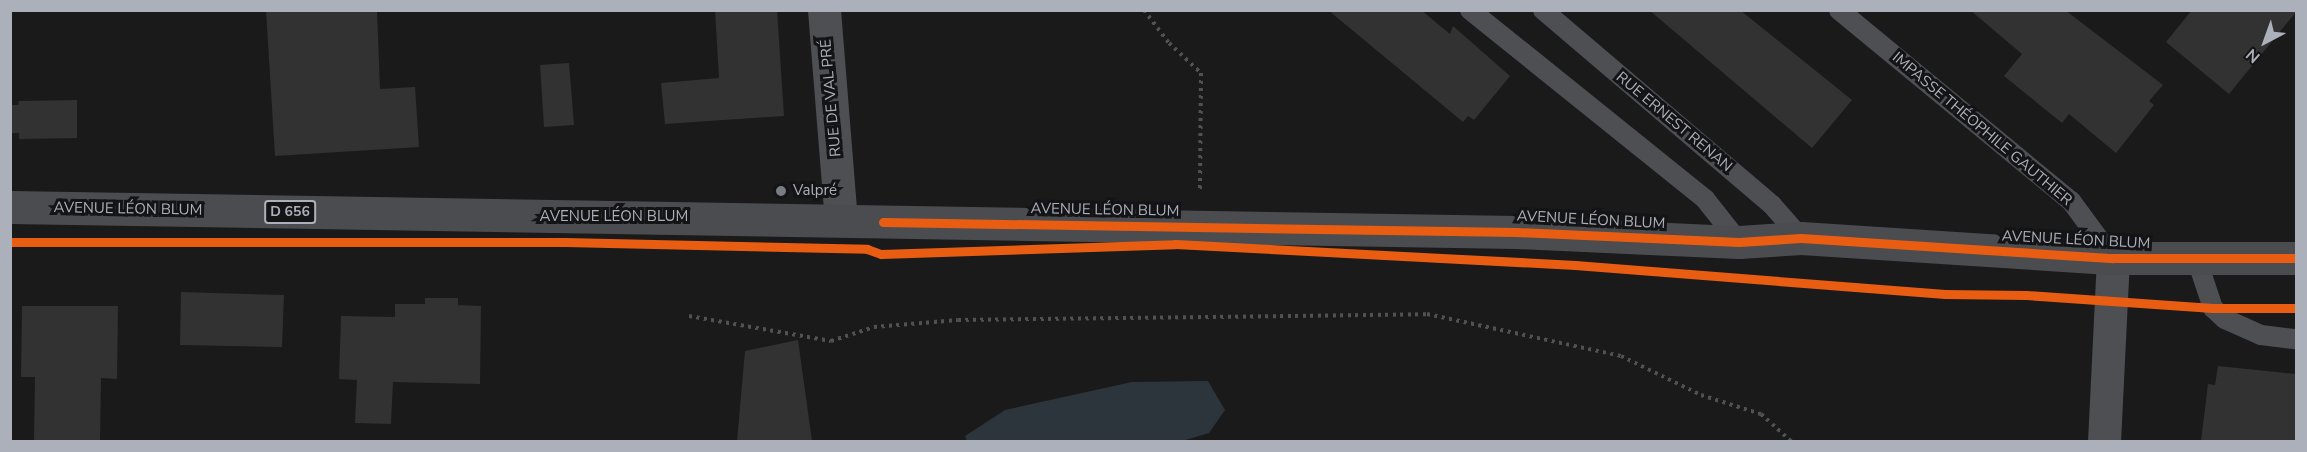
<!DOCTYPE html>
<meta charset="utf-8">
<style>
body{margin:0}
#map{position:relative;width:2307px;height:452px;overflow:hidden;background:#1a1a1a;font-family:"Nunito Sans",sans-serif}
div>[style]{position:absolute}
.water>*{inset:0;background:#2d353c}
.building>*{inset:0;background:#323232}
.path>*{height:4px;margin-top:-2px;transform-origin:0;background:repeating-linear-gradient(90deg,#505154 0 3px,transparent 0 7.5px)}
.service>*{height:20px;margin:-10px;padding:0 10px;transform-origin:10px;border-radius:10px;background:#4e4f53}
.minor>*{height:33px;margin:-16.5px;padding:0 16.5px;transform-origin:16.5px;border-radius:16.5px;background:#4e4f53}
.primary>*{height:33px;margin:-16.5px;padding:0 16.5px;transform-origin:16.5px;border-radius:16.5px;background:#4b4c4f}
.cycleway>*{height:9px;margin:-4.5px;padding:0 4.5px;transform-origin:4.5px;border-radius:4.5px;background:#e95d12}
.dots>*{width:16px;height:16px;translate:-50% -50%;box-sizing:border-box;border:3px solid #141416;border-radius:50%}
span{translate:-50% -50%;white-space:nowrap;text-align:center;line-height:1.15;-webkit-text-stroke:6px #141416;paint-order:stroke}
.shield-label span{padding:2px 4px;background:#141416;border:2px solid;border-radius:4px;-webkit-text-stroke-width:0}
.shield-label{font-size:14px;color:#acb0ba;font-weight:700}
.street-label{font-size:15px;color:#acb0ba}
.poi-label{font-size:15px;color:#acb0ba}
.left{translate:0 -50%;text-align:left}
.frame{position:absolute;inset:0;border:12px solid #acb0ba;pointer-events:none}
.north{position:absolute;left:2235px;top:12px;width:60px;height:60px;-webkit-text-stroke:4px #141416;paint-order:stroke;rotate:221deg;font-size:16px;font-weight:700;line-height:24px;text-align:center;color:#acb0ba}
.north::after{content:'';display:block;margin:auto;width:21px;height:27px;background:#acb0ba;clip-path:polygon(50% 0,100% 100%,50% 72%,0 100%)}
</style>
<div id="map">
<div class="water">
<div style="clip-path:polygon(1208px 381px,1225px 410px,1209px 433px,1182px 441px,967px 442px,965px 436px,1005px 410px,1132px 382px)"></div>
</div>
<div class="building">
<div style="clip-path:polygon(266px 10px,377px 10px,380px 89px,415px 87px,419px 147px,275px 156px)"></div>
<div style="clip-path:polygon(715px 10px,777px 10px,784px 116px,665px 124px,661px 83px,719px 78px)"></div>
<div style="clip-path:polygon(1328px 10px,1421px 10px,1450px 34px,1453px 26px,1510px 76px,1474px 120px,1468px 116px,1463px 122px)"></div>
<div style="clip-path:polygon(1649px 10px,1740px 10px,1852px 100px,1812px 148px)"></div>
<div style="clip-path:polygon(1970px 10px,2065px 10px,2163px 85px,2149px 101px,2154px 105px,2116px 153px,2069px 114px,2062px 123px,2004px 76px,2022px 54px)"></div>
<div style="clip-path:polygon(2192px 10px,2296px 10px,2296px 12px,2229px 94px,2166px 42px)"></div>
<div style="clip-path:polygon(569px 63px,574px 125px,544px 127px,540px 65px)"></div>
<div style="clip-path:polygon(77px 100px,77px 138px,19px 139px,19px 133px,10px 133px,10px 105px,18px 105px,19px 101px)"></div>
<div style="clip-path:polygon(181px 292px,284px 295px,282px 347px,180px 345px)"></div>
<div style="clip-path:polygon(425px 298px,458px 298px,458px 305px,481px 306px,480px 384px,393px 382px,391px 424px,355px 423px,357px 380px,339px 379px,341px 316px,395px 317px,395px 304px,425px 304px)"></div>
<div style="clip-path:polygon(22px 306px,118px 306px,117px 379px,101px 378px,100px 441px,34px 441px,35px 377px,21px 377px)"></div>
<div style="clip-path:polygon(798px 340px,812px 441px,737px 441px,745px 351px)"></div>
<div style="clip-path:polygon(2218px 366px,2296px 374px,2296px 441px,2201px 441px,2208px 384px,2215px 385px)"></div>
</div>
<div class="path">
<div style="left:1144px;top:10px;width:41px;rotate:52.9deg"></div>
<div style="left:1169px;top:43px;width:44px;rotate:43.2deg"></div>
<div style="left:1201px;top:73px;width:120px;rotate:90.5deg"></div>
<div style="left:689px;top:316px;width:144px;rotate:10deg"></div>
<div style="left:831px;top:341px;width:45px;rotate:-18deg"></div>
<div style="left:874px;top:327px;width:84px;rotate:-4.8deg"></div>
<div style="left:958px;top:320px;width:469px;rotate:-0.7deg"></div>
<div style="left:1427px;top:314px;width:198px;rotate:12.2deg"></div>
<div style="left:1621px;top:356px;width:89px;rotate:26deg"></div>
<div style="left:1701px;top:395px;width:63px;rotate:17.6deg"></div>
<div style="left:1761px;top:414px;width:42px;rotate:42.1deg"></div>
</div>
<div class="service">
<div style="left:1470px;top:10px;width:302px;rotate:38.8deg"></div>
<div style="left:1705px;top:199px;width:55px;rotate:51.7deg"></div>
<div style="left:1543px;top:10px;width:301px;rotate:40.4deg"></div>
<div style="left:1772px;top:205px;width:44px;rotate:48.7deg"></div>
<div style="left:1839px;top:10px;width:301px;rotate:39.5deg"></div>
<div style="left:2071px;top:201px;width:71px;rotate:53.6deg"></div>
<div style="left:2197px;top:260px;width:51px;rotate:71.6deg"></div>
<div style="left:2213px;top:308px;width:16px;rotate:43deg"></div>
<div style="left:2225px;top:319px;width:39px;rotate:24deg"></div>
<div style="left:2261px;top:335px;width:35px;rotate:7deg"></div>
</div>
<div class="minor">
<div style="left:824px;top:10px;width:211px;rotate:85.4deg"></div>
<div style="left:2104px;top:442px;width:184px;rotate:-87.2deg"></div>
</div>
<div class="primary">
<div style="left:10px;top:207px;width:1506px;rotate:0.95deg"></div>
<div style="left:1516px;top:232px;width:223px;rotate:2.6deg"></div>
<div style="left:1739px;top:242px;width:62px;rotate:-3.7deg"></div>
<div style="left:1801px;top:238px;width:313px;rotate:3.7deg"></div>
<div style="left:2113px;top:258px;width:183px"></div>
</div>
<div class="cycleway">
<div style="left:883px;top:222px;width:633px;rotate:0.91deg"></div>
<div style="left:1516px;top:232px;width:223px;rotate:2.6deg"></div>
<div style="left:1739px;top:242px;width:62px;rotate:-3.7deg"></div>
<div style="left:1801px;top:238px;width:313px;rotate:3.7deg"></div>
<div style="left:2113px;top:258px;width:183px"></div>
<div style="left:10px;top:242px;width:555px"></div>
<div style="left:565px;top:242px;width:302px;rotate:1.3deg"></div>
<div style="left:867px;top:249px;width:15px;rotate:20deg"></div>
<div style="left:881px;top:254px;width:294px;rotate:-1.9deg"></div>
<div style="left:1175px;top:244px;width:401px;rotate:3deg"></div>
<div style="left:1575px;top:265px;width:371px;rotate:4.5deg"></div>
<div style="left:1945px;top:294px;width:81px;rotate:0.7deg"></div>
<div style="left:2026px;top:295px;width:187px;rotate:4deg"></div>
<div style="left:2213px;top:308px;width:83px"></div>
</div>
<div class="dots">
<div style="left:781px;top:191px;background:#797c82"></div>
</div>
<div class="shield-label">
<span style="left:290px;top:212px">D 656</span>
</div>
<div class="street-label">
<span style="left:831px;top:98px;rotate:-95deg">RUE DE VAL PRÉ</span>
<span style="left:1674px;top:122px;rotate:40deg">RUE ERNEST RENAN</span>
<span style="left:1982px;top:129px;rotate:40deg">IMPASSE THÉOPHILE GAUTHIER</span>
<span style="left:128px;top:209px;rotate:1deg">AVENUE LÉON BLUM</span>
<span style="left:1105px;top:210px;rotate:1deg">AVENUE LÉON BLUM</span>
<span style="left:614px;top:217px">AVENUE LÉON BLUM</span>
<span style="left:1591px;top:220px;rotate:3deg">AVENUE LÉON BLUM</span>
<span style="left:2076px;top:240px;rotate:3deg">AVENUE LÉON BLUM</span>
</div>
<div class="poi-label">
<span class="left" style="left:793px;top:191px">Valpré</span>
</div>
<div class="frame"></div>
<div class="north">N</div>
</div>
